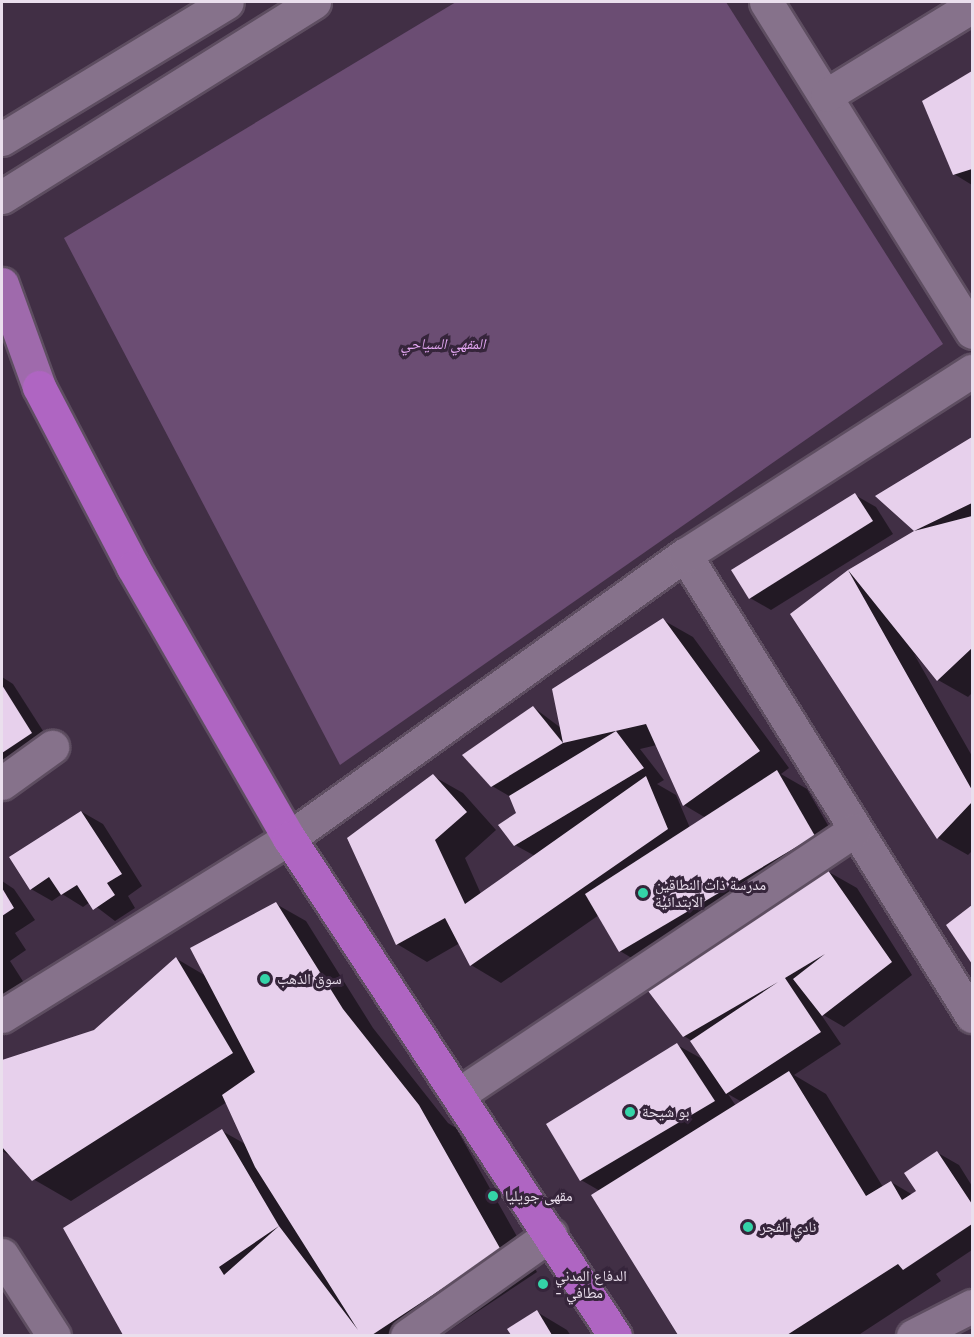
<!DOCTYPE html>
<meta charset="utf-8">
<style>
body{margin:0}
#map{position:relative;width:974px;height:1337px;overflow:hidden;background:#412f45;font-family:"Libre Baskerville","Noto Naskh Arabic",serif}
div>[style]{position:absolute}
.green>*{inset:0;background:#6b4d73}
.shadow>*{inset:0;background:#0007}
.building>*{inset:0;background:#e7d0ec}
.roads{filter:drop-shadow(2px 0 #5e4e61) drop-shadow(-2px 0 #5e4e61) drop-shadow(0 2px #5e4e61) drop-shadow(0 -2px #5e4e61)}
.minor>*{height:33px;margin:-16.5px;padding:0 16.5px;transform-origin:16.5px;border-radius:16.5px;background:#86728b}
.major>*{height:33px;margin:-16.5px;padding:0 16.5px;transform-origin:16.5px;border-radius:16.5px;background:#9f6aac}
.highway>*{height:33px;margin:-16.5px;padding:0 16.5px;transform-origin:16.5px;border-radius:16.5px;background:#af65c2}
.dots>*{width:16px;height:16px;translate:-50% -50%;box-sizing:border-box;border:3px solid #36253b;border-radius:50%}
span{translate:-50% -50%;white-space:nowrap;text-align:center;line-height:1.15;-webkit-text-stroke:6px #36253b;paint-order:stroke}
.park-label{font-size:15px;color:#e2a6f1;font-style:italic}
.poi-label{font-size:15px;color:#eadfed}
.left{translate:0 -50%;text-align:left}
.frame{position:absolute;inset:0;border:3px solid #eadfed;pointer-events:none}
</style>
<div id="map">
<div class="green">
<div style="clip-path:polygon(456px 2px,726px 2px,943px 344px,340px 765px,64px 238px)"></div>
</div>
<div class="shadow">
<div style="clip-path:polygon(972px 73px,972px 185px,954px 174px,924px 102px)"></div>
<div style="clip-path:polygon(972px 439px,972px 693px,968px 697px,938px 680px,914px 654px,972px 756px,972px 851px,968px 855px,938px 838px,792px 614px,848px 571px,916px 532px,877px 496px)"></div>
<div style="clip-path:polygon(855px 495px,876px 507px,893px 534px,771px 610px,750px 598px)"></div>
<div style="clip-path:polygon(evenodd,663px 620px,693px 637px,789px 768px,781px 774px,807px 789px,844px 853px,650px 969px,620px 951px,599px 915px,501px 983px,471px 965px,460px 943px,427px 962px,397px 944px,433px 776px,463px 793px,496px 830px,465px 858px,481px 894px,535px 856px,515px 845px,518px 814px,511px 797px,492px 786px,533px 707px,561px 728px,663px 620px,657px 745px,684px 805px,706px 818px,690px 828px,676px 795px,657px 784px,664px 780px,640px 749px,657px 745px)"></div>
<div style="clip-path:polygon(2px 677px,13px 684px,52px 745px,2px 778px)"></div>
<div style="clip-path:polygon(82px 812px,103px 824px,142px 886px,128px 896px,135px 908px,115px 921px,90px 902px,83px 907px,62px 894px,52px 901px,31px 889px)"></div>
<div style="clip-path:polygon(evenodd,827px 871px,857px 888px,912px 975px,844px 1027px,820px 1013px,841px 1044px,794px 1075px,826px 1094px,883px 1187px,891px 1182px,913px 1195px,918px 1191px,938px 1153px,959px 1165px,972px 1186px,972px 1250px,936px 1274px,941px 1281px,857px 1336px,680px 1336px,593px 1195px,600px 1191px,581px 1180px,677px 1045px,706px 1061px,692px 1041px,684px 1036px,827px 871px,728px 1094px,742px 1102px,736px 1106px,728px 1094px)"></div>
<div style="clip-path:polygon(2px 881px,14px 889px,35px 920px,15px 933px,26px 950px,10px 961px,26px 986px,6px 999px,2px 996px)"></div>
<div style="clip-path:polygon(276px 904px,306px 921px,373px 1028px,448px 1123px,456px 1128px,537px 1272px,441px 1336px,125px 1336px,65px 1228px,222px 1131px,247px 1145px,227px 1102px,71px 1201px,33px 1179px,17px 1160px,2px 1151px,2px 1062px,94px 1031px,177px 959px,206px 976px)"></div>
<div style="clip-path:polygon(972px 907px,972px 961px,948px 925px)"></div>
<div style="clip-path:polygon(537px 1312px,567px 1330px,571px 1336px,513px 1336px,509px 1329px)"></div>
</div>
<div class="building">
<div style="clip-path:polygon(972px 71px,972px 169px,953px 175px,922px 101px)"></div>
<div style="clip-path:polygon(972px 437px,972px 503px,914px 531px,972px 516px,972px 648px,937px 681px,848px 570px,972px 790px,972px 802px,937px 839px,790px 614px,848px 570px,914px 531px,875px 496px)"></div>
<div style="clip-path:polygon(855px 493px,873px 521px,749px 599px,731px 570px)"></div>
<div style="clip-path:polygon(663px 618px,760px 751px,683px 806px,646px 724px,563px 743px,552px 689px)"></div>
<div style="clip-path:polygon(2px 685px,32px 733px,2px 753px)"></div>
<div style="clip-path:polygon(533px 706px,563px 743px,491px 787px,462px 755px)"></div>
<div style="clip-path:polygon(616px 731px,644px 768px,514px 846px,498px 825px,516px 813px,509px 796px)"></div>
<div style="clip-path:polygon(777px 770px,815px 836px,619px 952px,585px 894px)"></div>
<div style="clip-path:polygon(433px 774px,467px 812px,435px 840px,465px 904px,646px 776px,668px 829px,470px 966px,445px 918px,396px 945px,347px 838px)"></div>
<div style="clip-path:polygon(81px 811px,122px 874px,107px 883px,115px 895px,93px 910px,77px 885px,61px 895px,49px 877px,30px 890px,9px 857px)"></div>
<div style="clip-path:polygon(827px 869px,892px 962px,822px 1016px,793px 979px,825px 954px,785px 978px,821px 1032px,726px 1094px,690px 1041px,778px 982px,683px 1037px,642px 983px)"></div>
<div style="clip-path:polygon(2px 888px,14px 908px,2px 916px)"></div>
<div style="clip-path:polygon(evenodd,276px 902px,343px 1009px,419px 1105px,501px 1250px,372px 1335px,123px 1335px,63px 1228px,222px 1129px,279px 1226px,358px 1330px,255px 1167px,222px 1095px,255px 1072px,190px 948px,276px 902px,279px 1226px,224px 1275px,219px 1267px,279px 1226px)"></div>
<div style="clip-path:polygon(972px 905px,972px 964px,946px 925px)"></div>
<div style="clip-path:polygon(176px 957px,233px 1053px,32px 1181px,2px 1147px,2px 1060px,94px 1030px)"></div>
<div style="clip-path:polygon(677px 1043px,715px 1101px,580px 1181px,546px 1124px)"></div>
<div style="clip-path:polygon(789px 1071px,866px 1196px,891px 1181px,902px 1200px,916px 1191px,904px 1173px,937px 1151px,972px 1204px,972px 1224px,903px 1270px,898px 1264px,787px 1335px,678px 1335px,591px 1195px)"></div>
<div style="clip-path:polygon(537px 1310px,552px 1335px,511px 1335px,507px 1329px)"></div>
</div>
<div class="roads">
<div class="minor">
<div style="left:766px;top:2px;width:389px;rotate:58deg"></div>
<div style="left:827px;top:95px;width:170px;rotate:-31.5deg"></div>
<div style="left:2px;top:139px;width:263px;rotate:-31.3deg"></div>
<div style="left:2px;top:197px;width:368px;rotate:-32deg"></div>
<div style="left:685px;top:555px;width:543px;rotate:58.1deg"></div>
<div style="left:2px;top:783px;width:62px;rotate:-35.8deg"></div>
<div style="left:2px;top:1016px;width:338px;rotate:-31.8deg"></div>
<div style="left:289px;top:838px;width:487px;rotate:-35.6deg"></div>
<div style="left:685px;top:555px;width:341px;rotate:-32.7deg"></div>
<div style="left:459px;top:1094px;width:475px;rotate:-33.7deg"></div>
<div style="left:2px;top:1255px;width:96px;rotate:57.3deg"></div>
<div style="left:407px;top:1336px;width:176px;rotate:-35.3deg"></div>
<div style="left:913px;top:1336px;width:66px;rotate:-27deg"></div>
</div>
<div class="major">
<div style="left:2px;top:284px;width:109px;rotate:70.2deg"></div>
</div>
<div class="highway">
<div style="left:39px;top:387px;width:203px;rotate:62.4deg"></div>
<div style="left:133px;top:567px;width:313px;rotate:60.1deg"></div>
<div style="left:289px;top:838px;width:595px;rotate:56.79deg"></div>
</div>
</div>
<div class="dots">
<div style="left:643px;top:893px;background:#34d4a8"></div>
<div style="left:265px;top:979px;background:#34d4a8"></div>
<div style="left:630px;top:1112px;background:#34d4a8"></div>
<div style="left:493px;top:1196px;background:#34d4a8"></div>
<div style="left:748px;top:1227px;background:#34d4a8"></div>
<div style="left:543px;top:1284px;background:#34d4a8"></div>
</div>
<div class="park-label">
<span style="left:443px;top:344px">المقهي السياحي</span>
</div>
<div class="poi-label">
<span class="left" style="left:655px;top:893px">مدرسة ذات النطاقين<br>الابتدائية</span>
<span class="left" style="left:277px;top:979px">سوق الذهب</span>
<span class="left" style="left:642px;top:1112px">بو شيحة</span>
<span class="left" style="left:505px;top:1196px">مقهى جويليا</span>
<span class="left" style="left:760px;top:1227px">نادي الفجر</span>
<span class="left" style="left:555px;top:1284px">الدفاع المدني<br>- مطافي</span>
</div>
<div class="frame"></div>
</div>
